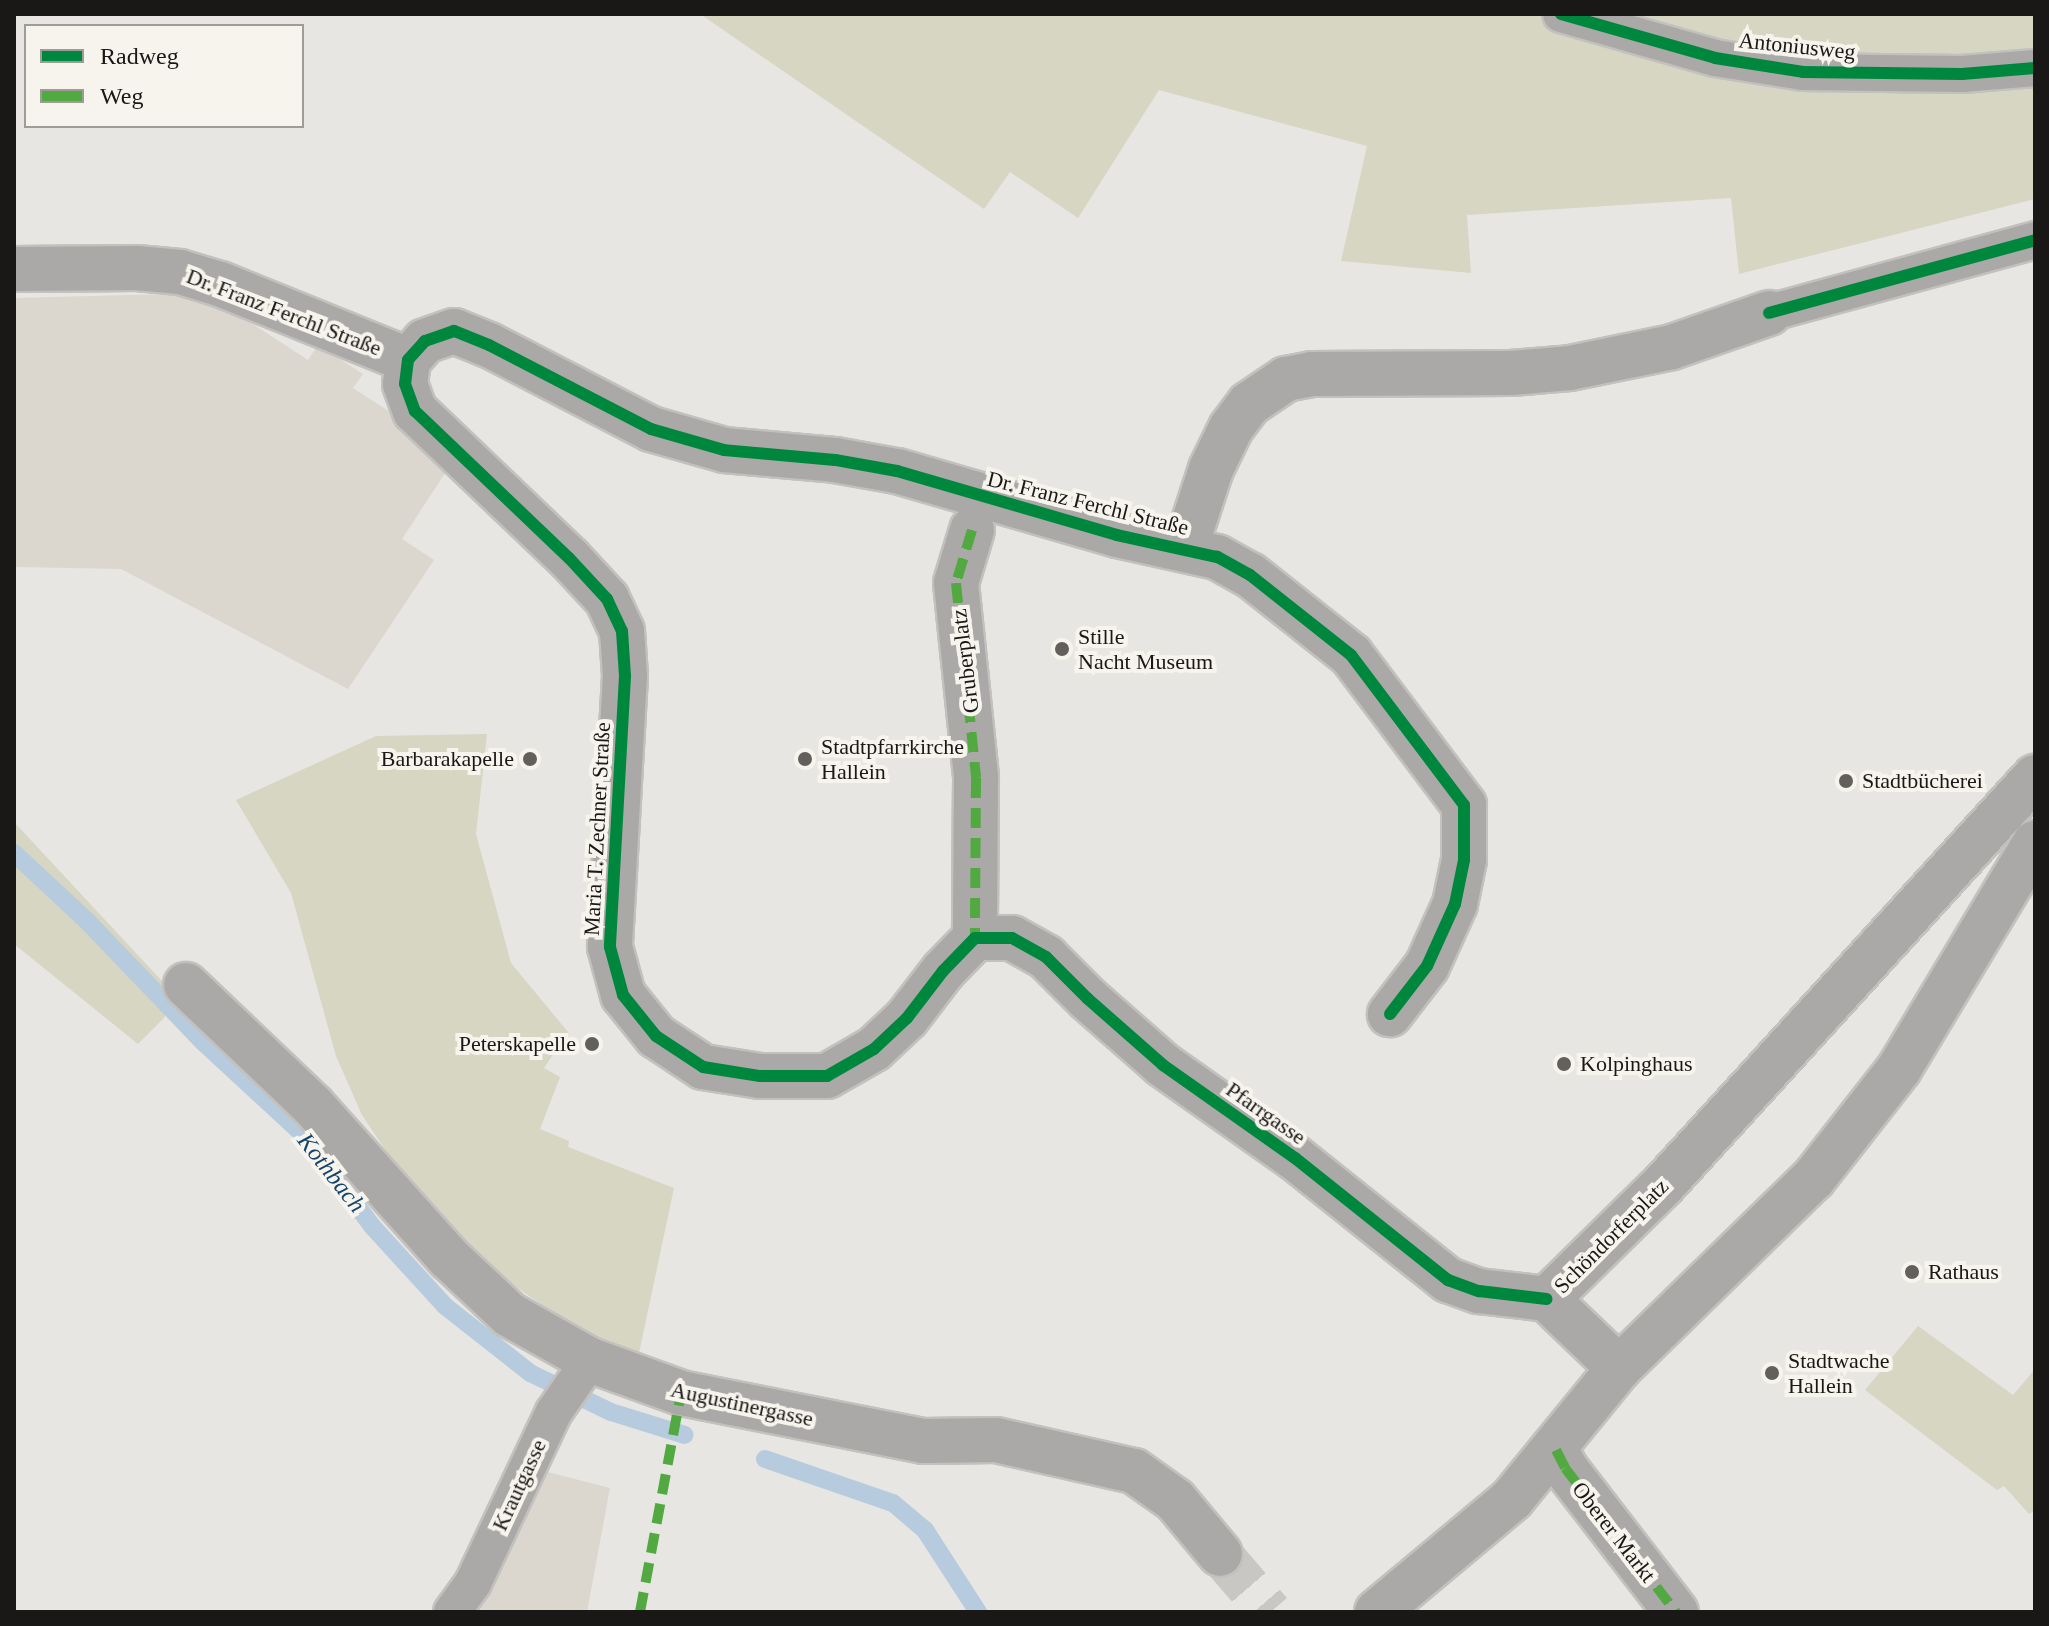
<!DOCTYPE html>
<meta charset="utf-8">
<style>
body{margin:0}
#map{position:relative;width:2049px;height:1626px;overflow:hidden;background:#e8e6e2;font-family:Georgia,serif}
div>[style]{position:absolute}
.built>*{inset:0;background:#dcd7ce}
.green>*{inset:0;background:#d6d6c2}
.stream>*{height:18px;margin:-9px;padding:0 9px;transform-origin:9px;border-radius:9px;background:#b7cbdf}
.minor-tunnel>*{height:44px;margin-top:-22px;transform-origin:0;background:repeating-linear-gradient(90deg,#c9c7c3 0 44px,transparent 0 66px)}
.roads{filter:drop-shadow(2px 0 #c2c1be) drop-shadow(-2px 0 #c2c1be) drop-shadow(0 2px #c2c1be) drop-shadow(0 -2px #c2c1be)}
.service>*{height:36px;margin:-18px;padding:0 18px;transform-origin:18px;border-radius:18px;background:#aba9a7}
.pedestrian>*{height:44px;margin:-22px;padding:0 22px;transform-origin:22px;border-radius:22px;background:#aba9a7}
.minor>*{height:44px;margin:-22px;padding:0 22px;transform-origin:22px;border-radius:22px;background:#aba9a7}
.quiet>*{height:10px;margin-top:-5px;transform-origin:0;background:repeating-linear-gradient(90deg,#52a942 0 20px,transparent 0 30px)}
.cycleway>*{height:12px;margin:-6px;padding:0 6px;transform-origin:6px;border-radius:6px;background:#00873e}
.dots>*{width:22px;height:22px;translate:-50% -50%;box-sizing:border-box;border:4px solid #f7f4ed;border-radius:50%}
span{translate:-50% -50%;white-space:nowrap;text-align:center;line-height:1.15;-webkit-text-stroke:8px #f7f4ed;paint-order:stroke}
.street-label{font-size:22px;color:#191816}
.poi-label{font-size:22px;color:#191816}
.left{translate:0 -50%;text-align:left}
.right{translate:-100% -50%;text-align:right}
.water-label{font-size:24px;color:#16436b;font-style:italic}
.frame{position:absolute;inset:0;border:16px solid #191816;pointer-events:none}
.legend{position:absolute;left:24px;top:24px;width:280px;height:104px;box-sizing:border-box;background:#f7f4ed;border:2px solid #9e9c97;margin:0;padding:10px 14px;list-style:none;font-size:24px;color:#191816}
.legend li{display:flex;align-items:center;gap:16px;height:40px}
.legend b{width:40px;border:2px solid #9e9c97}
</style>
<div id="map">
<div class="built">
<div style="clip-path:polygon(205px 293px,308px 360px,318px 345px,363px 374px,353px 388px,457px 455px,402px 539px,434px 560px,348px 689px,121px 569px,14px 567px,14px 298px)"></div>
<div style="clip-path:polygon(536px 1469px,610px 1488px,587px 1612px,468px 1612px)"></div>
</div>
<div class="green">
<div style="clip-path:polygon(700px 14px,2035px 14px,2035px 199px,1739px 274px,1731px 198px,1467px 215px,1471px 273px,1341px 261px,1367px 146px,1159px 90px,1078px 218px,1010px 172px,984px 209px)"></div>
<div style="clip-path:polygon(487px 734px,476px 834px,511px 963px,568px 1032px,544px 1068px,560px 1077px,540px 1129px,569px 1141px,568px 1147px,674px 1188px,638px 1358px,579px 1330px,487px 1267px,410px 1187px,362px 1115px,336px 1056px,291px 893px,236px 800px,376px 736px)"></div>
<div style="clip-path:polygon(14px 822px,176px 996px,164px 1018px,138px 1044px,14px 944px)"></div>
<div style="clip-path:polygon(1918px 1326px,2013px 1395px,2035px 1369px,2035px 1510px,2029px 1514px,2004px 1486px,1997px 1490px,1865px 1390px)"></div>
</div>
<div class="stream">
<div style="left:14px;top:853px;width:100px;rotate:43deg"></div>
<div style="left:87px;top:921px;width:168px;rotate:46.2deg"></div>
<div style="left:203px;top:1042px;width:139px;rotate:42.7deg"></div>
<div style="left:305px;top:1136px;width:112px;rotate:53.3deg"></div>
<div style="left:372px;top:1226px;width:108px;rotate:47.6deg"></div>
<div style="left:445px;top:1306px;width:108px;rotate:38.2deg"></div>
<div style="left:530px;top:1373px;width:90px;rotate:25.7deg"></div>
<div style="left:611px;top:1412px;width:77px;rotate:17.3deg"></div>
<div style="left:765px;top:1459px;width:135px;rotate:19deg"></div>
<div style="left:893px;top:1503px;width:42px;rotate:40.2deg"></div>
<div style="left:925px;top:1530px;width:98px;rotate:57.1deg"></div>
</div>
<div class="minor-tunnel">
<div style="left:1220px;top:1554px;width:77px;rotate:49.2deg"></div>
</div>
<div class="roads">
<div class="service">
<div style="left:1561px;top:14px;width:160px;rotate:15.9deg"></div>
<div style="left:1715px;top:58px;width:89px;rotate:9deg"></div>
<div style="left:1803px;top:72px;width:159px;rotate:0.7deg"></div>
<div style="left:1962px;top:74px;width:73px;rotate:-4.7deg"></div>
<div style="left:1769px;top:313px;width:276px;rotate:-15.3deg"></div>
<div style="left:452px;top:1612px;width:36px;rotate:-54deg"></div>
<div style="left:473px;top:1583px;width:189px;rotate:-64.7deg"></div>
<div style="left:554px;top:1412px;width:63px;rotate:-55.3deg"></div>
</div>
<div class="pedestrian">
<div style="left:972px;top:530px;width:55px;rotate:106.8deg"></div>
<div style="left:956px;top:583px;width:196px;rotate:84.1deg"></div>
<div style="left:976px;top:778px;width:160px;rotate:90.4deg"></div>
<div style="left:1556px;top:1450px;width:20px;rotate:63deg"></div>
<div style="left:1565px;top:1468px;width:182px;rotate:52.4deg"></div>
</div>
<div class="minor">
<div style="left:14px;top:269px;width:123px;rotate:-0.5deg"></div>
<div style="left:137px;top:268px;width:43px;rotate:5.3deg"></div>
<div style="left:180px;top:272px;width:42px;rotate:16.7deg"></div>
<div style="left:220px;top:284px;width:203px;rotate:22deg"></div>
<div style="left:408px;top:360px;width:24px;rotate:97deg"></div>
<div style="left:405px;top:384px;width:29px;rotate:70deg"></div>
<div style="left:415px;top:411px;width:213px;rotate:43.7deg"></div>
<div style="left:569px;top:558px;width:56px;rotate:47.2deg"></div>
<div style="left:607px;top:599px;width:35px;rotate:65deg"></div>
<div style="left:622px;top:631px;width:45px;rotate:86.2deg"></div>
<div style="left:625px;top:676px;width:271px;rotate:93.2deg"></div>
<div style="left:610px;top:947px;width:50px;rotate:74.8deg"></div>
<div style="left:623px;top:995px;width:53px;rotate:51.2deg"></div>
<div style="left:656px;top:1036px;width:56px;rotate:33.4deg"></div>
<div style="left:703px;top:1067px;width:58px;rotate:9deg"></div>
<div style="left:760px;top:1076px;width:67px"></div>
<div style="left:827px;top:1076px;width:54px;rotate:-29.9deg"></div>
<div style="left:874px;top:1049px;width:45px;rotate:-43.2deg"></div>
<div style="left:907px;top:1018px;width:59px;rotate:-52.5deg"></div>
<div style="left:943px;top:971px;width:46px;rotate:-45.9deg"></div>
<div style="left:975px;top:938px;width:37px"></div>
<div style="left:1012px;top:938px;width:39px;rotate:29deg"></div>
<div style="left:1046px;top:957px;width:59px;rotate:45deg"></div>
<div style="left:1088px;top:999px;width:100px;rotate:41.3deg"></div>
<div style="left:1163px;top:1065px;width:161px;rotate:35.2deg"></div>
<div style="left:1295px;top:1158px;width:196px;rotate:38.6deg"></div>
<div style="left:1448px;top:1280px;width:33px;rotate:20deg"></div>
<div style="left:1479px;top:1291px;width:68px;rotate:6.7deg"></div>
<div style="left:408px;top:360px;width:25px;rotate:-48deg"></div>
<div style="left:425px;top:341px;width:31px;rotate:-19deg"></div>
<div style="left:454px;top:331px;width:38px;rotate:22deg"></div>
<div style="left:489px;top:345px;width:182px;rotate:27.4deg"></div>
<div style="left:651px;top:429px;width:76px;rotate:16deg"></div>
<div style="left:724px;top:450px;width:111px;rotate:5.1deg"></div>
<div style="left:835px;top:460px;width:63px;rotate:10.1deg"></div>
<div style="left:897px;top:471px;width:229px;rotate:16.2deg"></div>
<div style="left:1117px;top:535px;width:102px;rotate:12.4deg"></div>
<div style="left:1217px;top:557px;width:38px;rotate:29deg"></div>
<div style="left:1250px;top:575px;width:129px;rotate:38.4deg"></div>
<div style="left:1351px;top:655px;width:188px;rotate:53deg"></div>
<div style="left:1464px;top:805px;width:55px;rotate:90deg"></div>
<div style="left:1464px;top:860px;width:45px;rotate:101.6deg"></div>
<div style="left:1455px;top:904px;width:68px;rotate:114.3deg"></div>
<div style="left:1427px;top:966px;width:61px;rotate:127.6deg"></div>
<div style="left:1185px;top:549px;width:84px;rotate:-72deg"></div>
<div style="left:1211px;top:469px;width:46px;rotate:-64deg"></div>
<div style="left:1231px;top:428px;width:30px;rotate:-53deg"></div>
<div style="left:1249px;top:404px;width:45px;rotate:-34deg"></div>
<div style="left:1286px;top:379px;width:26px;rotate:-11deg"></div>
<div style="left:1312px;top:374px;width:199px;rotate:-0.3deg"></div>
<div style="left:1511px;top:373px;width:59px;rotate:-4.8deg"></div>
<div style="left:1570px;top:368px;width:104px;rotate:-11.6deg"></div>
<div style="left:1672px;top:347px;width:103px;rotate:-19.3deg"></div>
<div style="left:186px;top:985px;width:175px;rotate:43.6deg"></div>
<div style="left:313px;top:1106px;width:204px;rotate:48.2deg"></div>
<div style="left:449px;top:1258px;width:83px;rotate:43.1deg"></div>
<div style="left:510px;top:1315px;width:92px;rotate:29.4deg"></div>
<div style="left:590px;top:1360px;width:97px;rotate:19.9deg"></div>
<div style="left:681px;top:1393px;width:247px;rotate:11.2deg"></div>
<div style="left:923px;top:1441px;width:73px;rotate:-0.8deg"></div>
<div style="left:996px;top:1440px;width:141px;rotate:12.7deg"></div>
<div style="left:1134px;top:1471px;width:50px;rotate:35.3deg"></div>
<div style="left:1175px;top:1500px;width:70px;rotate:50.2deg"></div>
<div style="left:1619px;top:1368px;width:100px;rotate:-136.2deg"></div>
<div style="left:1547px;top:1299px;width:164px;rotate:-44.5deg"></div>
<div style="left:1664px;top:1184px;width:551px;rotate:-47.65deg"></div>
<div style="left:1377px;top:1612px;width:176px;rotate:-39.9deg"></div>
<div style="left:1512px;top:1499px;width:169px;rotate:-50.8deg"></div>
<div style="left:1619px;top:1368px;width:271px;rotate:-44.3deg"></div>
<div style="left:1813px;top:1179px;width:140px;rotate:-52deg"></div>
<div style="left:1899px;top:1069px;width:264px;rotate:-59deg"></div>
</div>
</div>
<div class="quiet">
<div style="left:972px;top:530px;width:55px;rotate:106.8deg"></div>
<div style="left:956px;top:583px;width:196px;rotate:84.1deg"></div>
<div style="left:976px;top:778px;width:160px;rotate:90.4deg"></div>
<div style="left:1556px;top:1450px;width:20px;rotate:63deg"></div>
<div style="left:1565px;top:1468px;width:182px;rotate:52.4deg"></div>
<div style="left:640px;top:1612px;width:223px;rotate:-79.4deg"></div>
</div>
<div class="cycleway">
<div style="left:1561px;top:14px;width:160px;rotate:15.9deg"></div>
<div style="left:1715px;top:58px;width:89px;rotate:9deg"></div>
<div style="left:1803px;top:72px;width:159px;rotate:0.7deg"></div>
<div style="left:1962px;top:74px;width:73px;rotate:-4.7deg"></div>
<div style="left:1769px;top:313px;width:276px;rotate:-15.3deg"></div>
<div style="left:1390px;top:1014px;width:61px;rotate:-52.4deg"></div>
<div style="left:1427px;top:966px;width:68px;rotate:-65.7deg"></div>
<div style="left:1455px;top:904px;width:45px;rotate:-78.4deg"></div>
<div style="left:1464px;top:860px;width:55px;rotate:-90deg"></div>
<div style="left:1464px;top:805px;width:188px;rotate:-127deg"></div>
<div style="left:1351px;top:655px;width:129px;rotate:-141.6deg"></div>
<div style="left:1250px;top:575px;width:38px;rotate:-151deg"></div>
<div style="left:1217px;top:557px;width:102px;rotate:-167.6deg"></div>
<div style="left:1117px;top:535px;width:229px;rotate:-163.8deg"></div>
<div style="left:897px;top:471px;width:63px;rotate:-169.9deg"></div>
<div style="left:835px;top:460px;width:111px;rotate:-174.9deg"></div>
<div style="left:724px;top:450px;width:76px;rotate:-164deg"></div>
<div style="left:651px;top:429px;width:182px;rotate:-152.6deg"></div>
<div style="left:489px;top:345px;width:38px;rotate:-158deg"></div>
<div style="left:454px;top:331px;width:31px;rotate:161deg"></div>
<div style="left:425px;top:341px;width:25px;rotate:132deg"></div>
<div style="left:408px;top:360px;width:24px;rotate:97deg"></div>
<div style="left:405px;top:384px;width:29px;rotate:70deg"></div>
<div style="left:415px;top:411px;width:213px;rotate:43.7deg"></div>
<div style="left:569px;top:558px;width:56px;rotate:47.2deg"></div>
<div style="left:607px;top:599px;width:35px;rotate:65deg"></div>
<div style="left:622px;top:631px;width:45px;rotate:86.2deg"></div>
<div style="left:625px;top:676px;width:271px;rotate:93.2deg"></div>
<div style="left:610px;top:947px;width:50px;rotate:74.8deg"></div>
<div style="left:623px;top:995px;width:53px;rotate:51.2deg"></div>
<div style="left:656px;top:1036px;width:56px;rotate:33.4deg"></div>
<div style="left:703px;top:1067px;width:58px;rotate:9deg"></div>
<div style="left:760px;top:1076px;width:67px"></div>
<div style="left:827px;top:1076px;width:54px;rotate:-29.9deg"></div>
<div style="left:874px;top:1049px;width:45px;rotate:-43.2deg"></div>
<div style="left:907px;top:1018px;width:59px;rotate:-52.5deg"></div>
<div style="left:943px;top:971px;width:46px;rotate:-45.9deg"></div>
<div style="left:975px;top:938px;width:37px"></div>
<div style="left:1012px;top:938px;width:39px;rotate:29deg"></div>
<div style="left:1046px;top:957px;width:59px;rotate:45deg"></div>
<div style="left:1088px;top:999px;width:100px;rotate:41.3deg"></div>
<div style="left:1163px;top:1065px;width:161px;rotate:35.2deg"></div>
<div style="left:1295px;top:1158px;width:196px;rotate:38.6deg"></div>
<div style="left:1448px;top:1280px;width:33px;rotate:20deg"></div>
<div style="left:1479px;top:1291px;width:68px;rotate:6.7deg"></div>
</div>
<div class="dots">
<div style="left:1062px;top:649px;background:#61605d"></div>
<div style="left:530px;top:759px;background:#61605d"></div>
<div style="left:805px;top:759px;background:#61605d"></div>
<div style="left:1846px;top:781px;background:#61605d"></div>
<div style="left:592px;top:1044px;background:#61605d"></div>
<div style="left:1564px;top:1064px;background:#61605d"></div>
<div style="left:1912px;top:1272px;background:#61605d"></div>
<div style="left:1772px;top:1373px;background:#61605d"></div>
</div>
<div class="street-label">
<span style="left:1797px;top:46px;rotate:6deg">Antoniusweg</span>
<span style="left:284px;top:312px;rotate:21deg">Dr. Franz Ferchl Straße</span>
<span style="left:1088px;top:503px;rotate:14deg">Dr. Franz Ferchl Straße</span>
<span style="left:965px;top:661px;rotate:-97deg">Gruberplatz</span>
<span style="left:597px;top:829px;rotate:-87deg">Maria T. Zechner Straße</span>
<span style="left:1266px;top:1113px;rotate:35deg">Pfarrgasse</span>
<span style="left:1611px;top:1236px;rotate:-45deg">Schöndorferplatz</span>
<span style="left:742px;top:1404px;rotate:12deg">Augustinergasse</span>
<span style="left:519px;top:1485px;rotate:-65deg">Krautgasse</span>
<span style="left:1614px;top:1532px;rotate:52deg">Oberer Markt</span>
</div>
<div class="poi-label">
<span class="left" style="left:1078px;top:649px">Stille<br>Nacht Museum</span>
<span class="left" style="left:821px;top:759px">Stadtpfarrkirche<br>Hallein</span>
<span class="right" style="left:514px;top:759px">Barbarakapelle</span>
<span class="left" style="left:1862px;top:781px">Stadtbücherei</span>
<span class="right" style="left:576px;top:1044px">Peterskapelle</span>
<span class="left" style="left:1580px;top:1064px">Kolpinghaus</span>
<span class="left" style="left:1928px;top:1272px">Rathaus</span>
<span class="left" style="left:1788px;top:1373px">Stadtwache<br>Hallein</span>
</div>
<div class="water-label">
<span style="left:331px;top:1173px;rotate:52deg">Kothbach</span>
</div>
<div class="frame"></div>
<ul class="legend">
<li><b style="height:10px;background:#00873e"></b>Radweg</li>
<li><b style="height:10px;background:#52a942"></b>Weg</li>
</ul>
</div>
